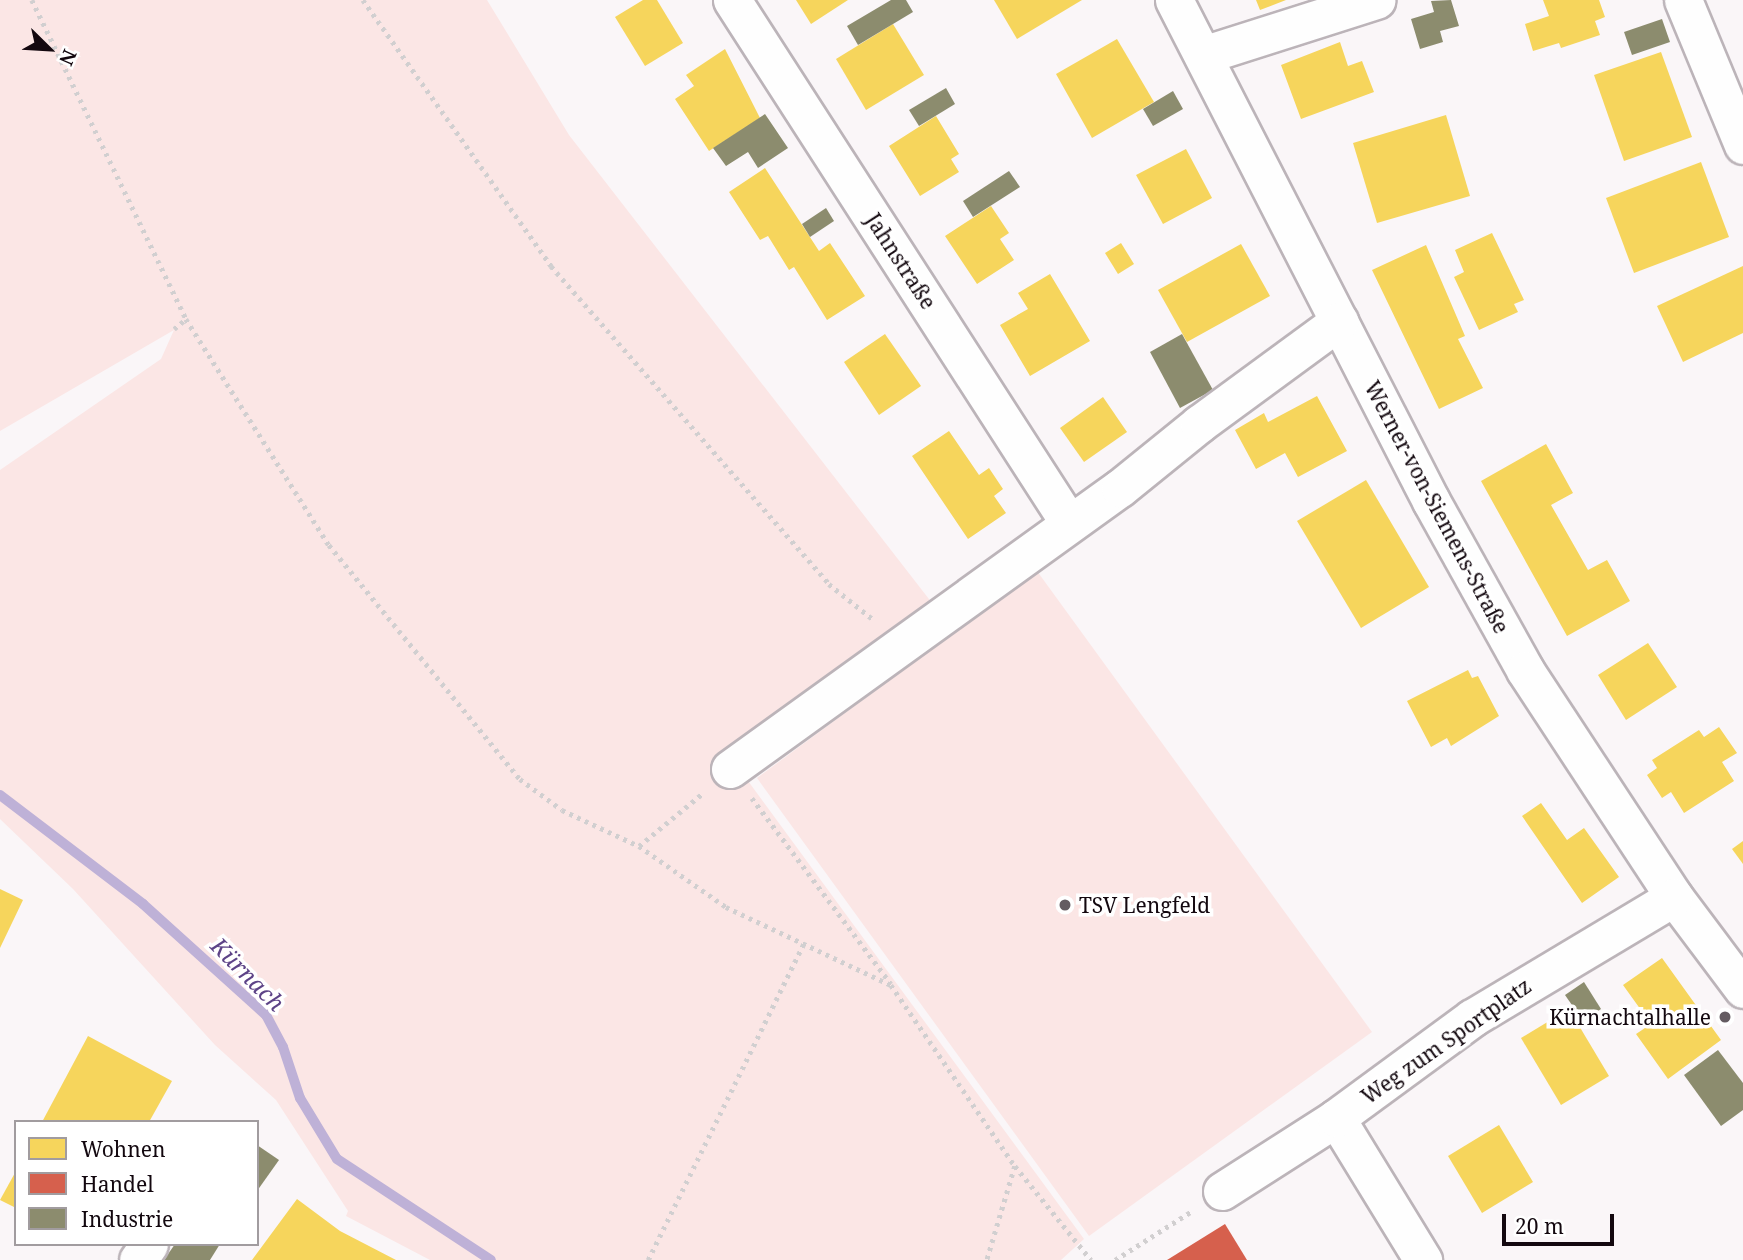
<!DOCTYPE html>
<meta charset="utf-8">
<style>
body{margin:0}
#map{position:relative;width:1743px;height:1260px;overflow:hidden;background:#faf6f8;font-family:"Noto Serif",serif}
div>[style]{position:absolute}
.green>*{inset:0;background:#fbe6e5}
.homes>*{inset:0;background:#f6d55c}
.shops>*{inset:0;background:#d6604d}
.industry>*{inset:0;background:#8c8c6e}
.stream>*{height:10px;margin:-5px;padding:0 5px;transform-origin:5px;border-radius:5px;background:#beb1d7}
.path>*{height:4.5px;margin-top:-2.25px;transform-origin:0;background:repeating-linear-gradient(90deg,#d1cfd0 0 3.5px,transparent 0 8.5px)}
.roads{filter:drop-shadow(2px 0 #bcb4b9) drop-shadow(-2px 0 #bcb4b9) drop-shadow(0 2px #bcb4b9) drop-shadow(0 -2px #bcb4b9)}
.minor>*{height:37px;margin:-18.5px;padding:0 18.5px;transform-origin:18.5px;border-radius:18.5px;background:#fefefe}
.dots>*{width:19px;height:19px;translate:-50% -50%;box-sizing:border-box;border:4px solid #fff;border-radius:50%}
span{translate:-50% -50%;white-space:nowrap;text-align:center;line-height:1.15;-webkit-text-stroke:7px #fff;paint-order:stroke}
.street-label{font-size:21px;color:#13080f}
.poi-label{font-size:21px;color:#13080f}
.left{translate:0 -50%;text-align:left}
.right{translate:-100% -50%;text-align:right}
.water-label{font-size:23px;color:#5d4387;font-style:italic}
.legend{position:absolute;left:14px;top:1120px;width:245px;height:126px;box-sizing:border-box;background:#fff;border:2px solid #a19c9f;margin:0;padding:9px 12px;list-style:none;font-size:21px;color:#13080f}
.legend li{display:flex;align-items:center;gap:14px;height:35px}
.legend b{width:35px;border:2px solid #a19c9f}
.north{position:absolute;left:14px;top:14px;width:70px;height:70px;-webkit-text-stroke:5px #fff;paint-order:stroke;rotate:114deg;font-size:19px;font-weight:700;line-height:28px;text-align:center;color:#13080f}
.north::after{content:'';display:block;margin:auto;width:24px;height:32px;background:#13080f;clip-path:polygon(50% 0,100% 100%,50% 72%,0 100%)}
.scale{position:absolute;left:1502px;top:1214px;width:112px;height:32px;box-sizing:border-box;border:4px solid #13080f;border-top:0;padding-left:9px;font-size:21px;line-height:24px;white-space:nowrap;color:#13080f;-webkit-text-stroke:5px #fff;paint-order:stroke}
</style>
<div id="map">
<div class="green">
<div style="clip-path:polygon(0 0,487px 0,569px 135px,939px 612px,732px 759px,1084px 1239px,1061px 1260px,430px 1260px,346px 1216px,348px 1211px,276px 1100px,215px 1045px,73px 889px,0 819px,0 470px,161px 359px,174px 330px,0 431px)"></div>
<div style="clip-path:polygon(1037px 571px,1372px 1032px,1089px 1236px,757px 778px)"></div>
</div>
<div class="homes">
<div style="clip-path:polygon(643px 0,657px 0,683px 43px,645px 66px,615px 17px)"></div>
<div style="clip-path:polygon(796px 0,848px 0,811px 24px)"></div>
<div style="clip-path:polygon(994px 0,1082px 0,1017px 39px)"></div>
<div style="clip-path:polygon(1256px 0,1286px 0,1260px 10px)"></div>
<div style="clip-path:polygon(1543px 0,1599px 0,1605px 17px,1595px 21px,1600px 35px,1561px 48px,1559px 43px,1533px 51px,1525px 24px,1549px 16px)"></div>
<div style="clip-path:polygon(893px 24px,924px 75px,866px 110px,836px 59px)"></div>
<div style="clip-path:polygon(1117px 39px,1154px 102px,1092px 138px,1056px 74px)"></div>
<div style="clip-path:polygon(1340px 42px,1348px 66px,1362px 61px,1374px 92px,1301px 119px,1281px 65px)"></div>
<div style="clip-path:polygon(725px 49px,760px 118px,709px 151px,675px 99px,694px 86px,686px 75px)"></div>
<div style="clip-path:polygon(1661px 52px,1692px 137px,1624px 161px,1594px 75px)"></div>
<div style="clip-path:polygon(1446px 115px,1470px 196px,1377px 223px,1353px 143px)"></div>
<div style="clip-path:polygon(936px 116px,959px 154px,951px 159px,959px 172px,920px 196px,889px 146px)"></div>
<div style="clip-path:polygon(1186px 149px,1212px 198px,1163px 224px,1136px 175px)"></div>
<div style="clip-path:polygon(1701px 162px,1729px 237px,1634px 273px,1606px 198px)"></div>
<div style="clip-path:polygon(765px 168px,819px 251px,830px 243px,865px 296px,827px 320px,794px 267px,789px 270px,768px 236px,760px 240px,729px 192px)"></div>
<div style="clip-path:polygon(991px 206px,1009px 233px,1000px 239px,1014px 260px,977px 284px,945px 236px)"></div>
<div style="clip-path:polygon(1492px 233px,1524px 300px,1514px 304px,1518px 312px,1479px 330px,1454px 277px,1464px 272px,1455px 250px)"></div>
<div style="clip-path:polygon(1121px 243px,1134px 264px,1118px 274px,1105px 253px)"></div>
<div style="clip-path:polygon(1241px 244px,1270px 296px,1187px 342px,1158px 290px)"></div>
<div style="clip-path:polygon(1426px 245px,1465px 336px,1458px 339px,1483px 388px,1439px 409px,1372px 270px)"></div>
<div style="clip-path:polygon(1743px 266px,1743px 333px,1683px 362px,1657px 306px)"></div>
<div style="clip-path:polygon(1050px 274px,1090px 341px,1030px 376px,1000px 325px,1028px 309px,1018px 293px)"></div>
<div style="clip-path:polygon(885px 334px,921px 386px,879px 415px,844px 362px)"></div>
<div style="clip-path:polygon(1317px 396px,1347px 451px,1298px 477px,1285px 453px,1256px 469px,1235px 430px,1264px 413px,1268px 422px)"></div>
<div style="clip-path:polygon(1103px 397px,1127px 432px,1084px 462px,1060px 428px)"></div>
<div style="clip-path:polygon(949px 431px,979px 475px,989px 468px,1003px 489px,994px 496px,1006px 513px,968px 539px,912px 456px)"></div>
<div style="clip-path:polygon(1546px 444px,1573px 493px,1551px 505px,1588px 570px,1607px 560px,1630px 601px,1567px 636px,1481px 481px)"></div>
<div style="clip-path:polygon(1366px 480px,1429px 587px,1361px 628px,1297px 521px)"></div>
<div style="clip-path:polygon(1648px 643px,1677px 687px,1626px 720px,1598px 675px)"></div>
<div style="clip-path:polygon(1468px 670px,1472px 678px,1478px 676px,1499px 716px,1451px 746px,1447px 738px,1431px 747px,1407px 701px)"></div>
<div style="clip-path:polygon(1719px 727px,1737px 753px,1722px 762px,1734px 781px,1684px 813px,1671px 792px,1662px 798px,1647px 775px,1657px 768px,1652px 760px,1699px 730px,1704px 737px)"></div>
<div style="clip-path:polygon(1541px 803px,1567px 840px,1584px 828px,1619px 877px,1582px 903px,1522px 816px)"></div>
<div style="clip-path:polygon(1743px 841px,1743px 864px,1732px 849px)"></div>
<div style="clip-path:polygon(0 889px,23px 900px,0 948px)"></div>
<div style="clip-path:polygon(1662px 958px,1721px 1040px,1668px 1079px,1636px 1034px,1651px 1024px,1623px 985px)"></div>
<div style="clip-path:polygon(1569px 1009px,1609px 1076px,1561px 1105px,1521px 1038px)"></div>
<div style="clip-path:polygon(88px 1036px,172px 1081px,149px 1122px,42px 1122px)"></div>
<div style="clip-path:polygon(1499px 1125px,1533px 1182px,1482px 1213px,1448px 1156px)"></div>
<div style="clip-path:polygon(16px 1171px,16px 1208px,0 1200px)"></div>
<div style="clip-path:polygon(297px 1199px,340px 1231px,396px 1260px,252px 1260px)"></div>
</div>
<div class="shops">
<div style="clip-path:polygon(1225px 1224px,1247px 1260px,1167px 1260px)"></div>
</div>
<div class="industry">
<div style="clip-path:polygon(891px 0,906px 0,913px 12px,858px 45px,847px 26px)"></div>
<div style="clip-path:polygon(1451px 0,1459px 26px,1440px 31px,1443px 42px,1420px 49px,1411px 19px,1434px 12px,1431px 1px)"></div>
<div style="clip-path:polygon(1662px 19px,1670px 42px,1632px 55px,1624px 32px)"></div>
<div style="clip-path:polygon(946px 88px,955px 104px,919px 126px,909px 110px)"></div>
<div style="clip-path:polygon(1173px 91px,1183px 109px,1153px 126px,1143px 109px)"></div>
<div style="clip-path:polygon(765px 114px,788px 148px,758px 168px,748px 152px,726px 166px,713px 148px)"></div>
<div style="clip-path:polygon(1009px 171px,1020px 187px,973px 217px,963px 201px)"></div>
<div style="clip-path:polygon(826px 208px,834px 221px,810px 237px,802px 224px)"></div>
<div style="clip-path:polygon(1182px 334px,1213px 390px,1180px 408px,1150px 352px)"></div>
<div style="clip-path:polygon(1584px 982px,1601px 1009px,1583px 1021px,1565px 995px)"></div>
<div style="clip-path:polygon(1718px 1050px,1743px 1083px,1743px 1110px,1721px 1126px,1684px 1075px)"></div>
<div style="clip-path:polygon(257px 1145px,279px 1160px,257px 1191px)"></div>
<div style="clip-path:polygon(175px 1244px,220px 1244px,210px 1260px,164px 1260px)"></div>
</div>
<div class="stream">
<div style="left:0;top:795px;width:180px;rotate:37.3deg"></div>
<div style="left:143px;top:904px;width:166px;rotate:42.1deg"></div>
<div style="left:266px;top:1015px;width:36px;rotate:62deg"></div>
<div style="left:283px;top:1047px;width:54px;rotate:71.6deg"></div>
<div style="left:300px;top:1098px;width:71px;rotate:58.8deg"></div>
<div style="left:337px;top:1159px;width:184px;rotate:33.3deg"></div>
</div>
<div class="path">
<div style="left:32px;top:0;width:354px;rotate:64.2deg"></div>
<div style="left:186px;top:319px;width:267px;rotate:57.7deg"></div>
<div style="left:329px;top:545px;width:302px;rotate:50.8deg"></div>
<div style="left:520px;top:779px;width:52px;rotate:36.4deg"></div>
<div style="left:562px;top:810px;width:85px;rotate:25.1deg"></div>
<div style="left:639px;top:846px;width:106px;rotate:35deg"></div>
<div style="left:726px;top:907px;width:183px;rotate:25.3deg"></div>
<div style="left:891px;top:985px;width:219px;rotate:55.6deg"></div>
<div style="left:1015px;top:1166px;width:98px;rotate:106.6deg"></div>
<div style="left:363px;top:0;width:326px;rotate:54.7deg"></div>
<div style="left:551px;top:266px;width:422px;rotate:48.8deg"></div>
<div style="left:829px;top:584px;width:58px;rotate:38.7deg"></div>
<div style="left:174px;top:329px;width:16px;rotate:-40deg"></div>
<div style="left:752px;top:798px;width:232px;rotate:53.2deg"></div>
<div style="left:639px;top:846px;width:83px;rotate:-39.6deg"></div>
<div style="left:1015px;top:1166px;width:121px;rotate:51deg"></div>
<div style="left:648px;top:1260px;width:353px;rotate:-63.8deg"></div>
<div style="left:1115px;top:1260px;width:91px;rotate:-32.5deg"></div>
</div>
<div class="roads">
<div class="minor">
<div style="left:732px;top:0;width:622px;rotate:57.2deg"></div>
<div style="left:1174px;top:0;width:563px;rotate:62.84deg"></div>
<div style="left:1431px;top:501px;width:193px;rotate:60.9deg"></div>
<div style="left:1525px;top:670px;width:272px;rotate:56.7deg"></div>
<div style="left:1674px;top:897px;width:115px;rotate:53.1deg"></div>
<div style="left:1683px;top:0;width:157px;rotate:67.5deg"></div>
<div style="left:1203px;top:55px;width:182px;rotate:-17.6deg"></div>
<div style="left:730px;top:769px;width:481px;rotate:-35.8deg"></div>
<div style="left:1120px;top:488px;width:102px;rotate:-39deg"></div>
<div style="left:1199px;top:424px;width:174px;rotate:-36.3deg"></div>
<div style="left:1336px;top:1118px;width:167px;rotate:58.5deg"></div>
<div style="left:1222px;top:1191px;width:135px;rotate:-32.6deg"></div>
<div style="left:1336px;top:1118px;width:169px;rotate:-36.3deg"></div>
<div style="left:1472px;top:1018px;width:235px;rotate:-30.9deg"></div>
<div style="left:138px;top:1260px;width:19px;rotate:-55deg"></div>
</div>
</div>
<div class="dots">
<div style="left:1065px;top:905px;background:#645b61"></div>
<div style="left:1725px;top:1017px;background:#645b61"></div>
</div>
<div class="street-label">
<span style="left:901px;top:261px;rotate:57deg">Jahnstraße</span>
<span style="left:1437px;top:507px;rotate:62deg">Werner-von-Siemens-Straße</span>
<span style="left:1446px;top:1041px;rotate:-35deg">Weg zum Sportplatz</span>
</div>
<div class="poi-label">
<span class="left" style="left:1079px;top:905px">TSV Lengfeld</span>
<span class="right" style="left:1711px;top:1017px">Kürnachtalhalle</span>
</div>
<div class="water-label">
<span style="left:248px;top:974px;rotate:45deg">Kürnach</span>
</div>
<ul class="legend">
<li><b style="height:19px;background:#f6d55c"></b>Wohnen</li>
<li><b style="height:19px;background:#d6604d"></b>Handel</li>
<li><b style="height:19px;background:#8c8c6e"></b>Industrie</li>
</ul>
<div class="north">N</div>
<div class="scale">20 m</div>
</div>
